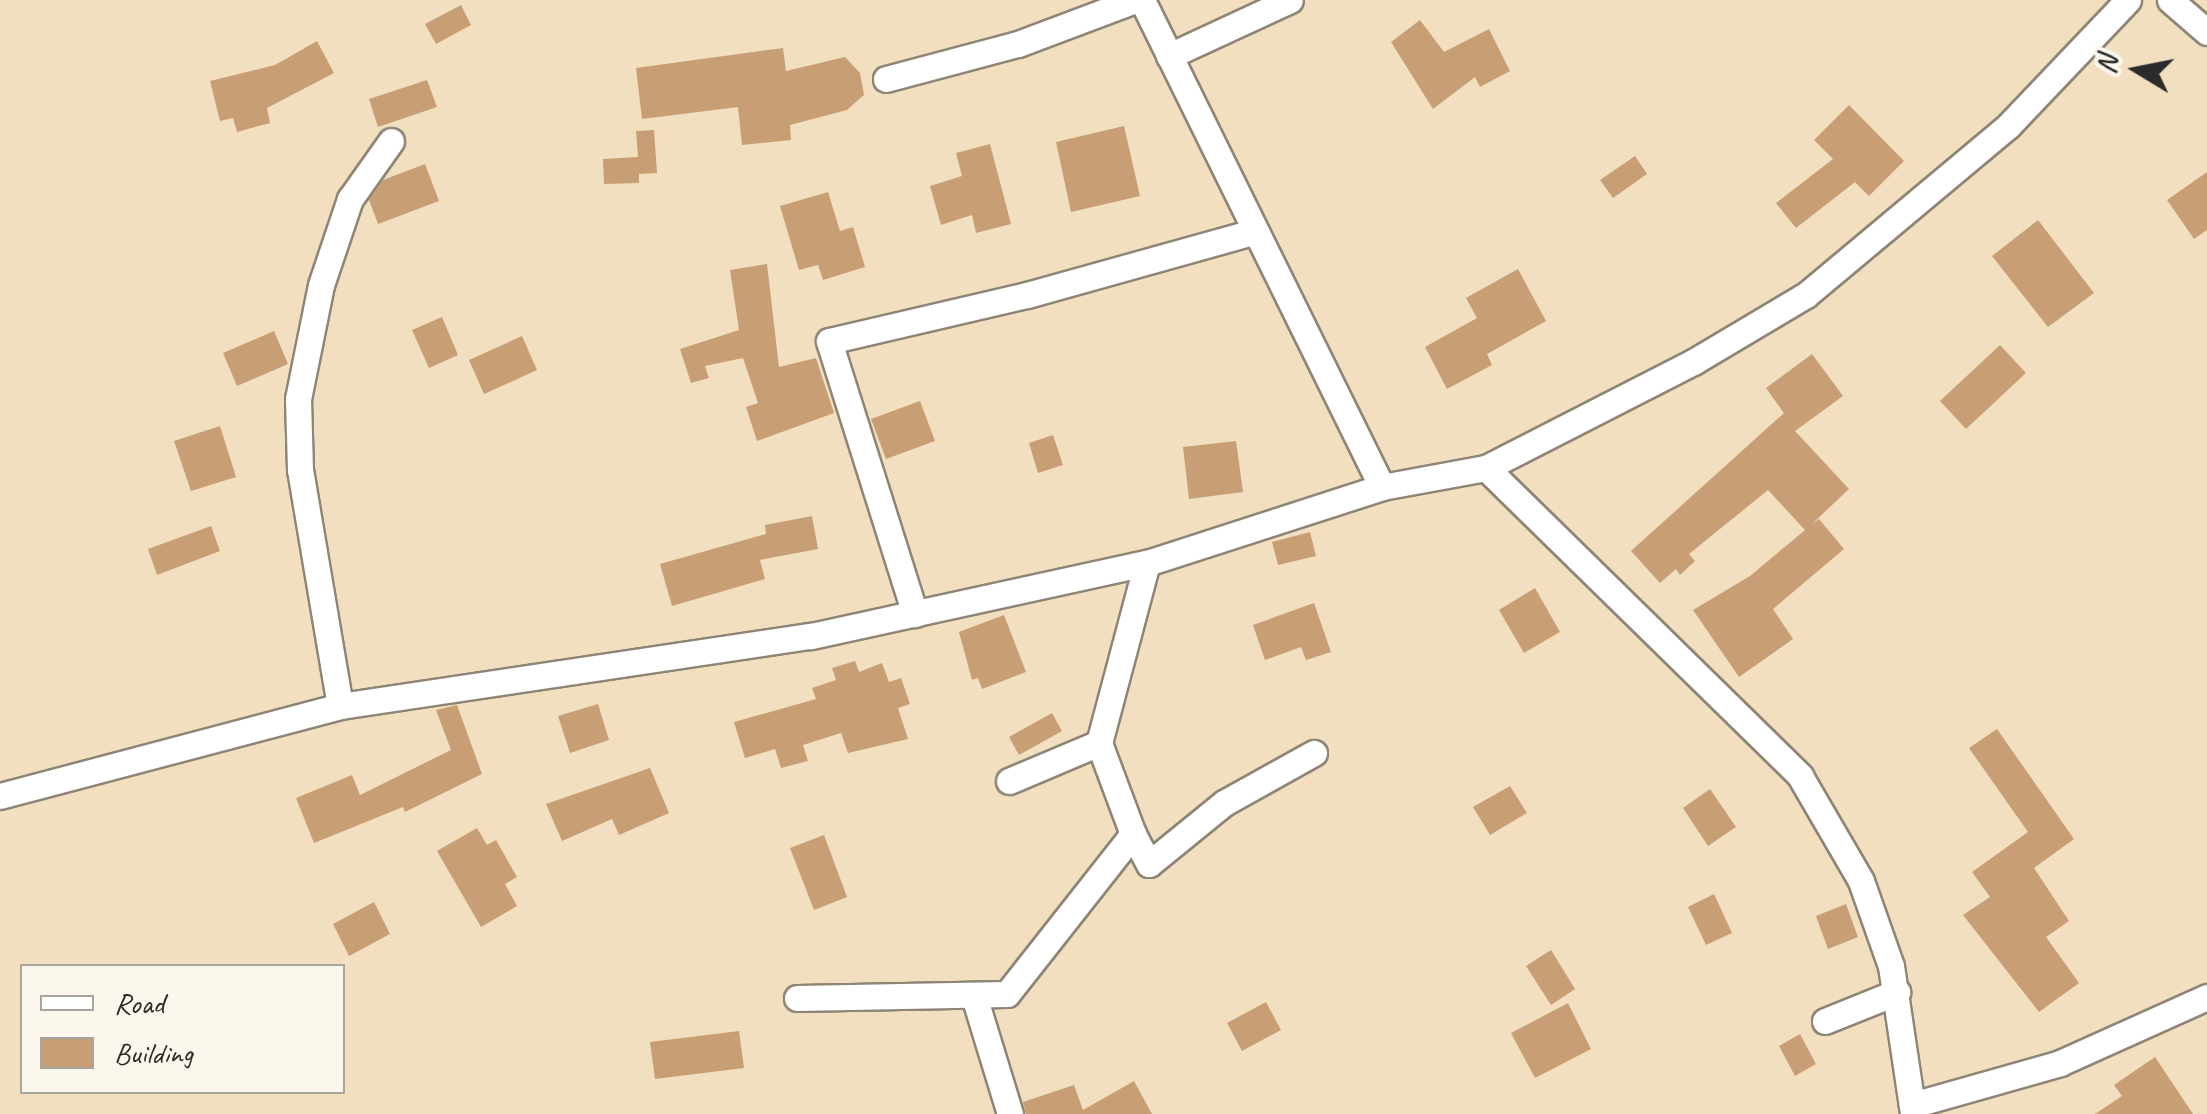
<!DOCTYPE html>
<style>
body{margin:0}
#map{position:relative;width:2207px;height:1114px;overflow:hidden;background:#f1dfc0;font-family:Caveat,sans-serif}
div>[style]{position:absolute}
.building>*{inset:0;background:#c89f75}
.roads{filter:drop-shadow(2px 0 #8e8576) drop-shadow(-2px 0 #8e8576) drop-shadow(0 2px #8e8576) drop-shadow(0 -2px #8e8576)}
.minor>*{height:25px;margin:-12.5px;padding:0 12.5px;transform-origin:12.5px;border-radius:12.5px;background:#fff}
span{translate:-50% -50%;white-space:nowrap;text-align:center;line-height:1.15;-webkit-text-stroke:9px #fbf7ec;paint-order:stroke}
.legend{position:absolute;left:20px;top:964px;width:325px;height:130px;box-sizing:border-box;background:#fbf7ec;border:2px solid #a8a59f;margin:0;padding:12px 18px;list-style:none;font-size:30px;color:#2b2b2b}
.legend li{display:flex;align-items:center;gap:20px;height:50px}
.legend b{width:50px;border:2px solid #a8a59f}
.north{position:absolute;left:2087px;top:20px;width:100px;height:100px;-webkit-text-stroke:8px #fbf7ec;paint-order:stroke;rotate:280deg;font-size:28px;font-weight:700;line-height:40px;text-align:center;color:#2b2b2b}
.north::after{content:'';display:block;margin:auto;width:35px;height:45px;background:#2b2b2b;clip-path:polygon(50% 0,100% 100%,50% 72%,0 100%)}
</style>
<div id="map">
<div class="building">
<div style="clip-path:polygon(461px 5px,471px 25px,436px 44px,425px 24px)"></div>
<div style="clip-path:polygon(1420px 20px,1444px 52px,1489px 29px,1510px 71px,1480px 87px,1475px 77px,1433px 109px,1391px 42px)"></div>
<div style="clip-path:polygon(317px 41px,334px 73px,267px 108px,270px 123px,237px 132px,233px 118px,220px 121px,210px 81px,275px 65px)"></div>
<div style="clip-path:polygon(783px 48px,786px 71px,845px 57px,860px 73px,864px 95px,847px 110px,790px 125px,791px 140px,742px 145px,738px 107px,642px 119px,636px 68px)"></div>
<div style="clip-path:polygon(427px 80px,437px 107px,378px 127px,369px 99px)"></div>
<div style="clip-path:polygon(1849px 105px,1904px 161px,1869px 196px,1855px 182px,1796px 228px,1776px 203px,1833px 159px,1814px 140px)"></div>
<div style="clip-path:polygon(1124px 126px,1140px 196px,1071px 212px,1056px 142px)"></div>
<div style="clip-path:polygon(654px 130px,657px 173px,639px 174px,639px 183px,604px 184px,603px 159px,638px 157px,636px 131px)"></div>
<div style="clip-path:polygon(990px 144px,1011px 224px,976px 233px,972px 215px,941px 225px,930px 186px,962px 176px,956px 153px)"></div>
<div style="clip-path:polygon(1635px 156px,1647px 174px,1613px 198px,1600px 180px)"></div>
<div style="clip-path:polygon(425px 164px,439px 201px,378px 224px,369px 200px,383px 180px)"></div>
<div style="clip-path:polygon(2207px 172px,2207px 230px,2194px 239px,2167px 200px)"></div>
<div style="clip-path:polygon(828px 192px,840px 231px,853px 227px,865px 267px,823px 280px,818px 265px,799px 270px,780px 206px)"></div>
<div style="clip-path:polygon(2038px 220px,2094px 293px,2048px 327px,1992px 256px)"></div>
<div style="clip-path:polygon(767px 264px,779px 367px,816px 358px,834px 413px,757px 441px,746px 407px,758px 403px,743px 358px,705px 366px,709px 378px,691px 383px,680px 349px,739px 330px,730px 270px)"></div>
<div style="clip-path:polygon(1518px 269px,1546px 321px,1487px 354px,1492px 365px,1447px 389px,1425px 347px,1477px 318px,1466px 298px)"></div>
<div style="clip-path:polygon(442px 317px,458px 355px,429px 368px,412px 330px)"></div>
<div style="clip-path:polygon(274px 331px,288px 364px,237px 386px,223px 353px)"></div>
<div style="clip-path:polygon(522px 336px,537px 370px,484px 394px,469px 360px)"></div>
<div style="clip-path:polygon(2000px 345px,2026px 373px,1966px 429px,1940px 401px)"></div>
<div style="clip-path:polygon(1812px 354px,1843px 396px,1795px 431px,1849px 489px,1811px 525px,1819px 519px,1844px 549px,1773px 609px,1793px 639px,1739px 677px,1693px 610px,1750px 576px,1805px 530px,1768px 490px,1689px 554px,1695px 561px,1680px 575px,1676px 569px,1660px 583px,1631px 551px,1784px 413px,1766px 388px)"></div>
<div style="clip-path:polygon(920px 401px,935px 441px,886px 459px,871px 419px)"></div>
<div style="clip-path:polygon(220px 426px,236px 477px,191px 491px,174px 441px)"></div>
<div style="clip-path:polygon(1053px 435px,1063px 465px,1038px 473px,1029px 443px)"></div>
<div style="clip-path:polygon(1236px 441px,1243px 492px,1189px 499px,1183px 447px)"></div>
<div style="clip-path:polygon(812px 516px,818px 549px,760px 560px,765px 579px,672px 606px,660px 564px,766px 534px,765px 525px)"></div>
<div style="clip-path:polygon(211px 526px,220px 551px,157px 575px,148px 549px)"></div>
<div style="clip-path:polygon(1310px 532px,1316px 556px,1278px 565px,1272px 542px)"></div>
<div style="clip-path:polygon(1535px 588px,1560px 632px,1524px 653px,1499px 610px)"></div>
<div style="clip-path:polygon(1314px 603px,1331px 652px,1306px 660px,1301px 647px,1265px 660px,1253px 625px)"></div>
<div style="clip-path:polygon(1004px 615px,1026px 672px,982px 689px,978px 678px,972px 680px,959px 632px)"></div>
<div style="clip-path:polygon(855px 661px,859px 672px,882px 663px,889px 682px,901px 678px,910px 704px,898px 708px,908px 739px,848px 753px,841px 733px,803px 745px,808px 761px,781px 768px,775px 749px,745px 758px,734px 722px,816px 699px,812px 688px,836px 680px,832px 668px)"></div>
<div style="clip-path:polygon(598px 704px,609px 740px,570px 753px,558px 716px)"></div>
<div style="clip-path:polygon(457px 705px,482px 774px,405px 812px,403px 807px,314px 843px,296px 798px,352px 775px,360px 795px,451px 750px,436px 710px)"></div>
<div style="clip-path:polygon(1052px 713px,1062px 731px,1019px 755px,1009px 737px)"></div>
<div style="clip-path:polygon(1997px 729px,2074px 839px,2034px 868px,2069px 921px,2046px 937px,2079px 983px,2039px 1012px,1963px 915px,1990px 897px,1972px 872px,2028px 832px,1969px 748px)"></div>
<div style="clip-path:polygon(650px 768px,669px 813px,619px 835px,612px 819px,562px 841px,546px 804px)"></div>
<div style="clip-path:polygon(1510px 786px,1527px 813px,1490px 835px,1473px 807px)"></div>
<div style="clip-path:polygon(1710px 789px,1736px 827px,1708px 846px,1683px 808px)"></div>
<div style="clip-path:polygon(477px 828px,487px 845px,496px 840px,517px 877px,505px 884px,517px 906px,481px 927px,437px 851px)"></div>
<div style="clip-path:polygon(824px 835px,847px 897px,814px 910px,790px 848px)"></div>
<div style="clip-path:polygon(1714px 894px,1732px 933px,1706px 945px,1688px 907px)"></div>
<div style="clip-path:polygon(374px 902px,390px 934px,349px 956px,333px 924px)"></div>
<div style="clip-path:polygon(1846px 904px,1858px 937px,1828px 949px,1816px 916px)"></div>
<div style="clip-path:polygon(1551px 950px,1575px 989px,1551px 1005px,1526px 966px)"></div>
<div style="clip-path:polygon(1266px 1002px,1281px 1030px,1242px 1051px,1227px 1023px)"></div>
<div style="clip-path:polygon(1568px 1003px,1591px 1049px,1535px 1078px,1511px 1033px)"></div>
<div style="clip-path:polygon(739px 1031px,744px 1068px,655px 1079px,650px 1042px)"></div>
<div style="clip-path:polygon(1800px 1034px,1816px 1064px,1795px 1076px,1779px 1046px)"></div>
<div style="clip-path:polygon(2155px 1057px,2193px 1114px,2095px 1114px,2122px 1096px,2114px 1085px)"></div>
<div style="clip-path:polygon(1134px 1081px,1152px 1114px,1026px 1114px,1023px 1102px,1074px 1085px,1083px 1110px)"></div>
</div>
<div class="roads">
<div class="minor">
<div style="left:1142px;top:0;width:543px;rotate:63.77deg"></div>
<div style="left:2170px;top:0;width:49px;rotate:40.9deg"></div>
<div style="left:1169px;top:56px;width:133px;rotate:-24.8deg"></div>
<div style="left:886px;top:79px;width:137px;rotate:-14.9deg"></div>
<div style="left:1018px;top:44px;width:125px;rotate:-20.6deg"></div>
<div style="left:1486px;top:468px;width:440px;rotate:44.4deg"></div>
<div style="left:1800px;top:776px;width:121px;rotate:59.8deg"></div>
<div style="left:1861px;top:881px;width:90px;rotate:70.6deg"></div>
<div style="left:1891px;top:966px;width:150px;rotate:81.5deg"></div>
<div style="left:915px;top:614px;width:286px;rotate:-107.5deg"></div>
<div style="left:829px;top:341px;width:203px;rotate:-13.1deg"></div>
<div style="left:1027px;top:295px;width:235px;rotate:-15.6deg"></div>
<div style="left:340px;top:706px;width:239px;rotate:-99.6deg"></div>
<div style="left:300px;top:470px;width:71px;rotate:-91.6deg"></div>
<div style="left:298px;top:399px;width:116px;rotate:-78.6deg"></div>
<div style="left:321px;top:285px;width:91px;rotate:-71.4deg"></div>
<div style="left:350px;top:199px;width:71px;rotate:-54.7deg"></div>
<div style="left:1009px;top:781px;width:98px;rotate:-22.9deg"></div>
<div style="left:1099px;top:743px;width:186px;rotate:-75.1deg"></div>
<div style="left:0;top:796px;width:352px;rotate:-14.8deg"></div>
<div style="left:340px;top:706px;width:476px;rotate:-8.5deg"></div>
<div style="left:811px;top:636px;width:344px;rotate:-12.3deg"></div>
<div style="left:1147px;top:563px;width:247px;rotate:-17.9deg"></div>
<div style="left:1382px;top:487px;width:106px;rotate:-10.4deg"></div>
<div style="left:1486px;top:468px;width:233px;rotate:-27.1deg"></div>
<div style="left:1693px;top:362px;width:131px;rotate:-30.7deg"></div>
<div style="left:1806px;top:295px;width:263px;rotate:-39.9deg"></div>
<div style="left:2008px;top:126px;width:174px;rotate:-46.4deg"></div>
<div style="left:1133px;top:834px;width:34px;rotate:62deg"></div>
<div style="left:1149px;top:864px;width:97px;rotate:-39.1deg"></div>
<div style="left:1224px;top:803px;width:103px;rotate:-29.1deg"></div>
<div style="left:974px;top:996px;width:123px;rotate:73deg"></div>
<div style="left:797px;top:998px;width:210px;rotate:-1.1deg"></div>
<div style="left:1007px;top:994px;width:204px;rotate:-51.8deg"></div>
<div style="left:1133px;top:834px;width:97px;rotate:-110.5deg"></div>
<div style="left:1825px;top:1021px;width:78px;rotate:-21.9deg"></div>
<div style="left:1912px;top:1105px;width:154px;rotate:-15.8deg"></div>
<div style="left:2060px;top:1063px;width:161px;rotate:-24.2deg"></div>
</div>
</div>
<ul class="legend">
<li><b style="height:12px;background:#fff"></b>Road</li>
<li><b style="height:28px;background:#c89f75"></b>Building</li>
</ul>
<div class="north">N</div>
</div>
